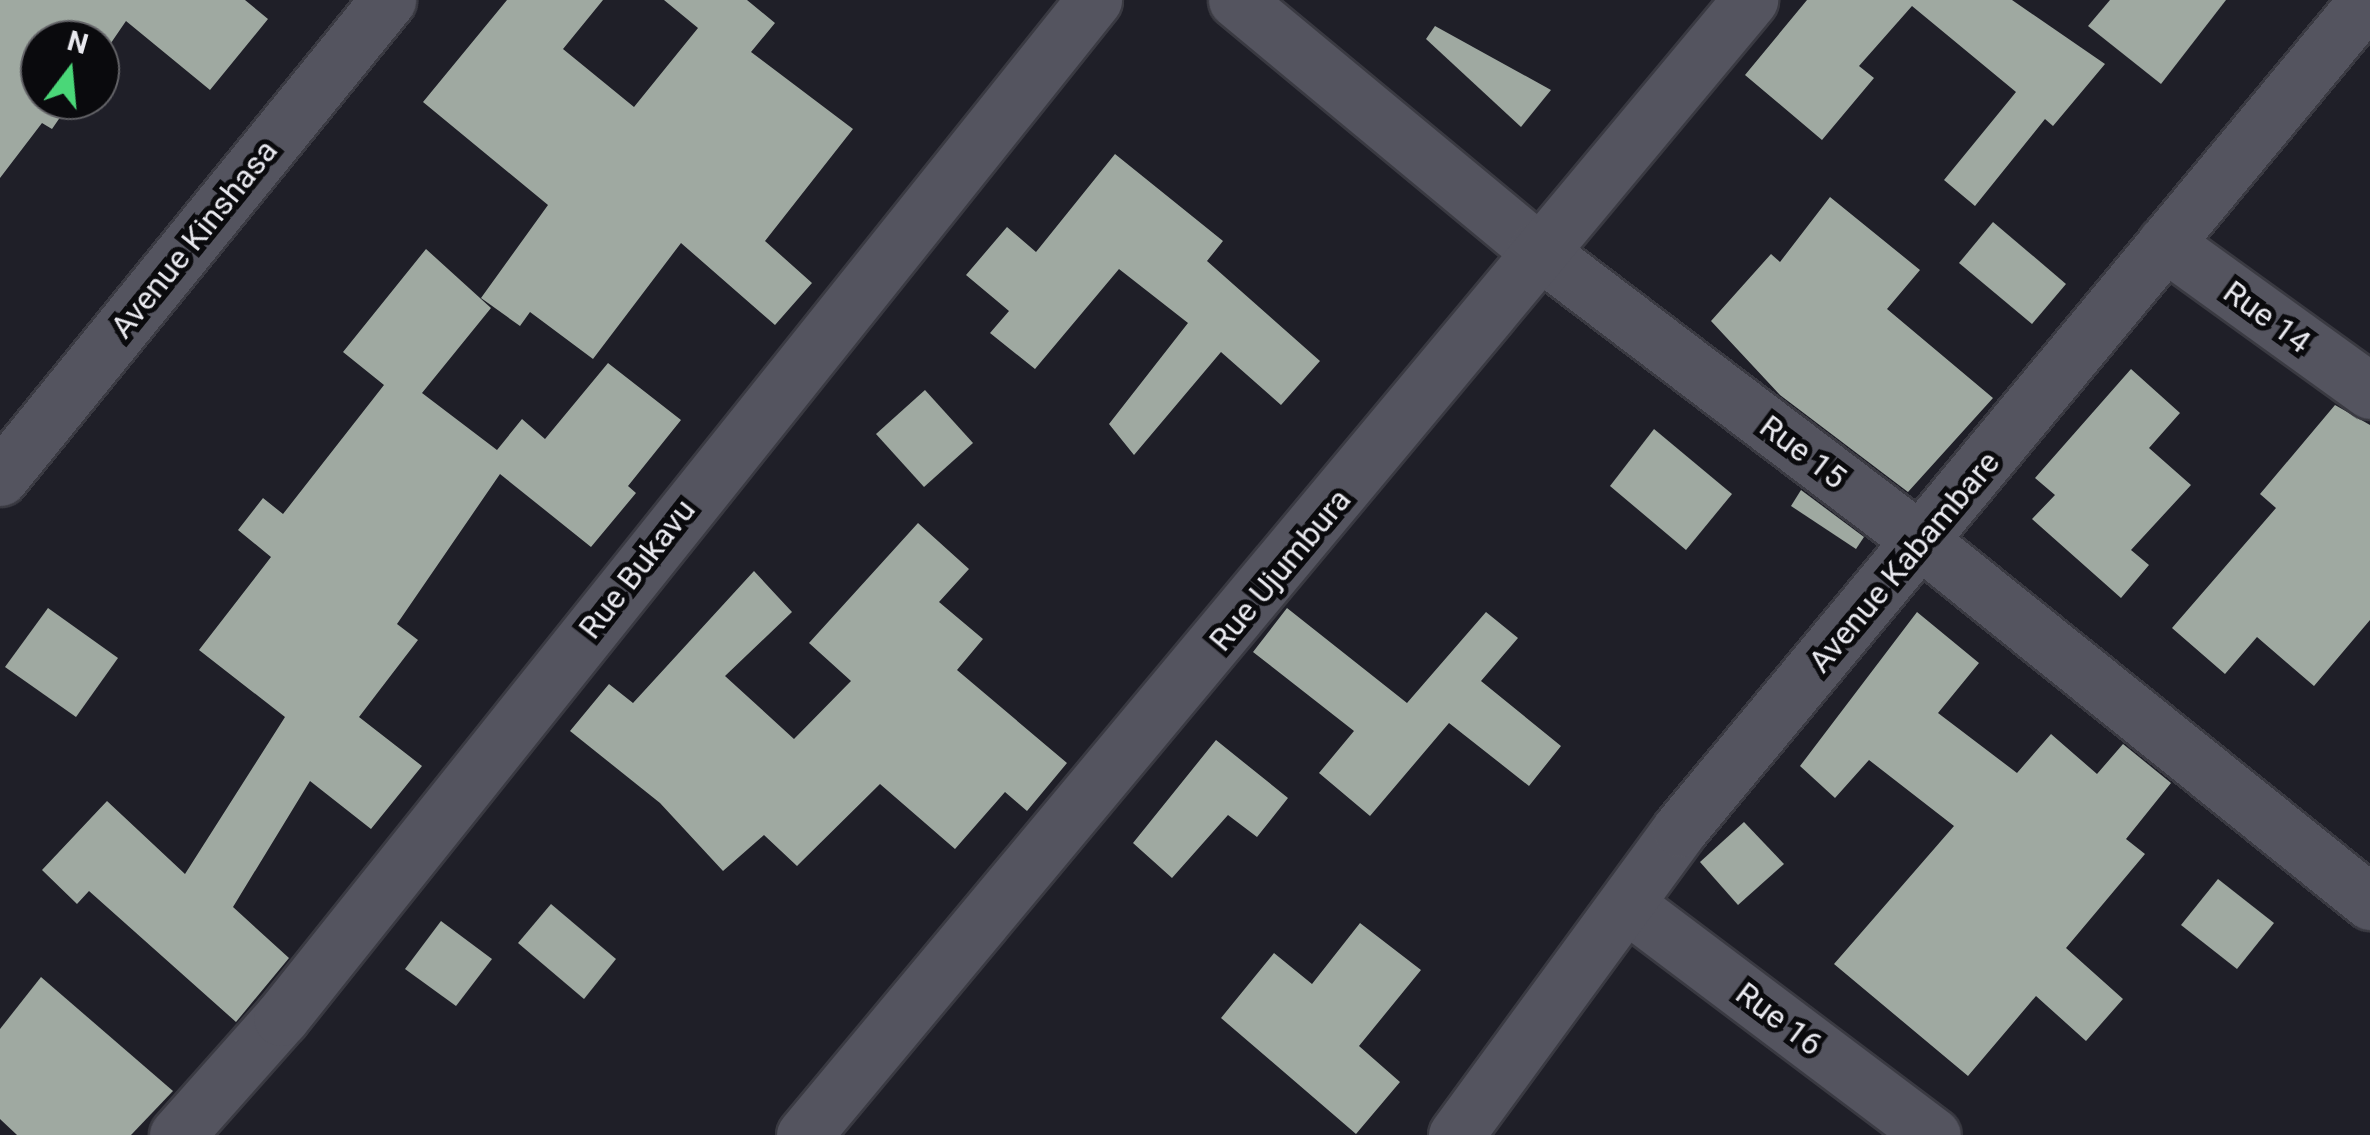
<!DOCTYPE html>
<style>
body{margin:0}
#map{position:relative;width:2370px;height:1135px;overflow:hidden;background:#1f1f28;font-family:Roboto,sans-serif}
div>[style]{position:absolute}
.building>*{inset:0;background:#9fa9a1}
.roads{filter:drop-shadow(2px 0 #3a3a42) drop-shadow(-2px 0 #3a3a42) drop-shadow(0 2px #3a3a42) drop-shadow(0 -2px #3a3a42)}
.minor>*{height:55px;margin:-27.5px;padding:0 27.5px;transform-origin:27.5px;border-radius:27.5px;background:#54545f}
span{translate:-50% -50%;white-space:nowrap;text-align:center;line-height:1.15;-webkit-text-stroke:10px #0a0a0d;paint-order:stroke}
.street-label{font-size:32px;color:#e9e9ef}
.north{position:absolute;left:20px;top:20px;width:100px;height:100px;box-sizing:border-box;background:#0a0a0d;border:2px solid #636367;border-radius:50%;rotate:16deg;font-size:28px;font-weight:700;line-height:40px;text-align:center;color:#e9e9ef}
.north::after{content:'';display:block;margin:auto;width:35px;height:45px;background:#4ad778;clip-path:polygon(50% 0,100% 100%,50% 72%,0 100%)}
</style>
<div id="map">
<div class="building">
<div style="clip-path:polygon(0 0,245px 0,268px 19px,210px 90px,126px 21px,100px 59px,100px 40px,40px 40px,40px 100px,72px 100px,52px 129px,42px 123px,0 178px)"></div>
<div style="clip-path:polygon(507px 0,603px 0,563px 49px,634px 107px,698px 28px,664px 0,747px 0,775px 23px,751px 52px,853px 129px,765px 241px,812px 283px,775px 325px,681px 243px,593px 359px,530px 312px,520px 326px,481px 298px,548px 205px,423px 102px)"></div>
<div style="clip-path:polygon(1807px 0,2012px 0,2105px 64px,2053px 126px,2045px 119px,1975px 206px,1944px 180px,2016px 92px,1912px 6px,1859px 66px,1874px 78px,1822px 140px,1745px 75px)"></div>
<div style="clip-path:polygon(2110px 0,2226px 0,2161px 84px,2088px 26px)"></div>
<div style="clip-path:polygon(1435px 26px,1551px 90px,1521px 127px,1426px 39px)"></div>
<div style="clip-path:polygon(1115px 154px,1223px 241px,1207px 261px,1320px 361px,1281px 405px,1221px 352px,1134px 455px,1109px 424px,1188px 323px,1119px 269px,1035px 369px,990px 333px,1009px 311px,966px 275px,1007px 227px,1036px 252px)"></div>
<div style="clip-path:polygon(1830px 197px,1920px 270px,1887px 309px,1993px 398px,1908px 492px,1780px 395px,1711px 321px,1771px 254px,1780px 262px)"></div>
<div style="clip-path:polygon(1993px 222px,2066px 284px,2032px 324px,1959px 263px)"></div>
<div style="clip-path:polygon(426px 249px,491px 308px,422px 393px,497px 450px,522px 419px,545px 439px,608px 363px,681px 420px,628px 486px,636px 493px,591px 547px,500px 474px,397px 624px,418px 640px,359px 717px,422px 766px,371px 829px,310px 781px,233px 907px,289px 958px,236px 1022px,89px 891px,77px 904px,42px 870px,107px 801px,185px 874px,285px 717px,199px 650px,271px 557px,238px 530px,263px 498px,283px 514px,384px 385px,343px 352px)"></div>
<div style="clip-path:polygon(2131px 369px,2180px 413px,2149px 448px,2191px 485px,2131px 550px,2149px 565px,2121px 598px,2032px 519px,2055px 495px,2035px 478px)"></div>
<div style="clip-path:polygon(925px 390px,973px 443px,924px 487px,876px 434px)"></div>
<div style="clip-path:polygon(2335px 405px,2370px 425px,2370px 620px,2314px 686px,2257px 637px,2225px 674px,2172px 628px,2276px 508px,2260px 494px)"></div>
<div style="clip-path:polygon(1654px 429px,1732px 494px,1686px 550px,1610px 486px)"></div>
<div style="clip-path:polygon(1801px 490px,1864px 537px,1856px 549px,1791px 506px)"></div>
<div style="clip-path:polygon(918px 523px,969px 569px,939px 602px,983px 639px,957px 670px,1067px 763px,1027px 811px,1005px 792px,955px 849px,880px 784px,797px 866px,764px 835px,723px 871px,660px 803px,570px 731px,609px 684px,633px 703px,754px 571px,792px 612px,725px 676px,794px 739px,851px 681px,809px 643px)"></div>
<div style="clip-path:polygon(48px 608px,118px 658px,76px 717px,5px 667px)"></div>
<div style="clip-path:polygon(1287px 608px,1407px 703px,1486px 612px,1518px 638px,1481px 681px,1561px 746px,1529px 786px,1449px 723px,1370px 816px,1319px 773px,1354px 731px,1253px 652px)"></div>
<div style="clip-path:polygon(1917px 612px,1979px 663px,1938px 713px,2017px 773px,2051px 734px,2097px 774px,2123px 744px,2171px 783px,2126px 839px,2145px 854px,2066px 948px,2123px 999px,2086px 1041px,2036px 996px,1968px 1076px,1834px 964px,1954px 826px,1869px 760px,1835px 798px,1800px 766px)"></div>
<div style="clip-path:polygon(1216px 740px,1288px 798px,1257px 837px,1228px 815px,1172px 878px,1133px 843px)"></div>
<div style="clip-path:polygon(1744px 822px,1784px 864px,1738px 905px,1700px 862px)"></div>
<div style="clip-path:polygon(2218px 879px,2274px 923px,2237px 969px,2181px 925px)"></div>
<div style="clip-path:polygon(551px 904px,616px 959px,584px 999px,518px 943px)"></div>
<div style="clip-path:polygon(441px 921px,492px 959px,456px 1006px,405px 969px)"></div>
<div style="clip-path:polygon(1360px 923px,1421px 970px,1359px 1046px,1400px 1082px,1356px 1134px,1221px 1018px,1274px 953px,1312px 984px)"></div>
<div style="clip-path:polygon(41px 977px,173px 1091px,131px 1135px,17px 1135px,0 1119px,0 1029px)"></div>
</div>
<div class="roads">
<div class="minor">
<div style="left:1236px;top:0;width:390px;rotate:39.7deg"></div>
<div style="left:1536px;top:249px;width:485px;rotate:37.2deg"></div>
<div style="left:1922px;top:542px;width:575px;rotate:38.78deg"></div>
<div style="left:2165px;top:243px;width:253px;rotate:35.8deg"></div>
<div style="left:0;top:478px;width:616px;rotate:-50.93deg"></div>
<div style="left:1626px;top:904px;width:384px;rotate:37deg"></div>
<div style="left:177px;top:1135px;width:157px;rotate:-48.4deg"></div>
<div style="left:281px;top:1018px;width:1303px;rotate:-51.39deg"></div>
<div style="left:804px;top:1135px;width:1478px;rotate:-50.19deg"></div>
<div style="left:1456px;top:1135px;width:379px;rotate:-53.8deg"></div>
<div style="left:1680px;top:829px;width:1077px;rotate:-50.35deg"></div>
</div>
</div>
<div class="street-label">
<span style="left:194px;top:239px;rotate:-51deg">Avenue Kinshasa</span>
<span style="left:2267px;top:317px;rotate:36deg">Rue 14</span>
<span style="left:1803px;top:452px;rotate:37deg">Rue 15</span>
<span style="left:1904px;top:562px;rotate:-50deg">Avenue Kabambare</span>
<span style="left:637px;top:569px;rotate:-52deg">Rue Bukavu</span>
<span style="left:1280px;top:570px;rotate:-50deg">Rue Ujumbura</span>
<span style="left:1779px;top:1019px;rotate:37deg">Rue 16</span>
</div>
<div class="north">N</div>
</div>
